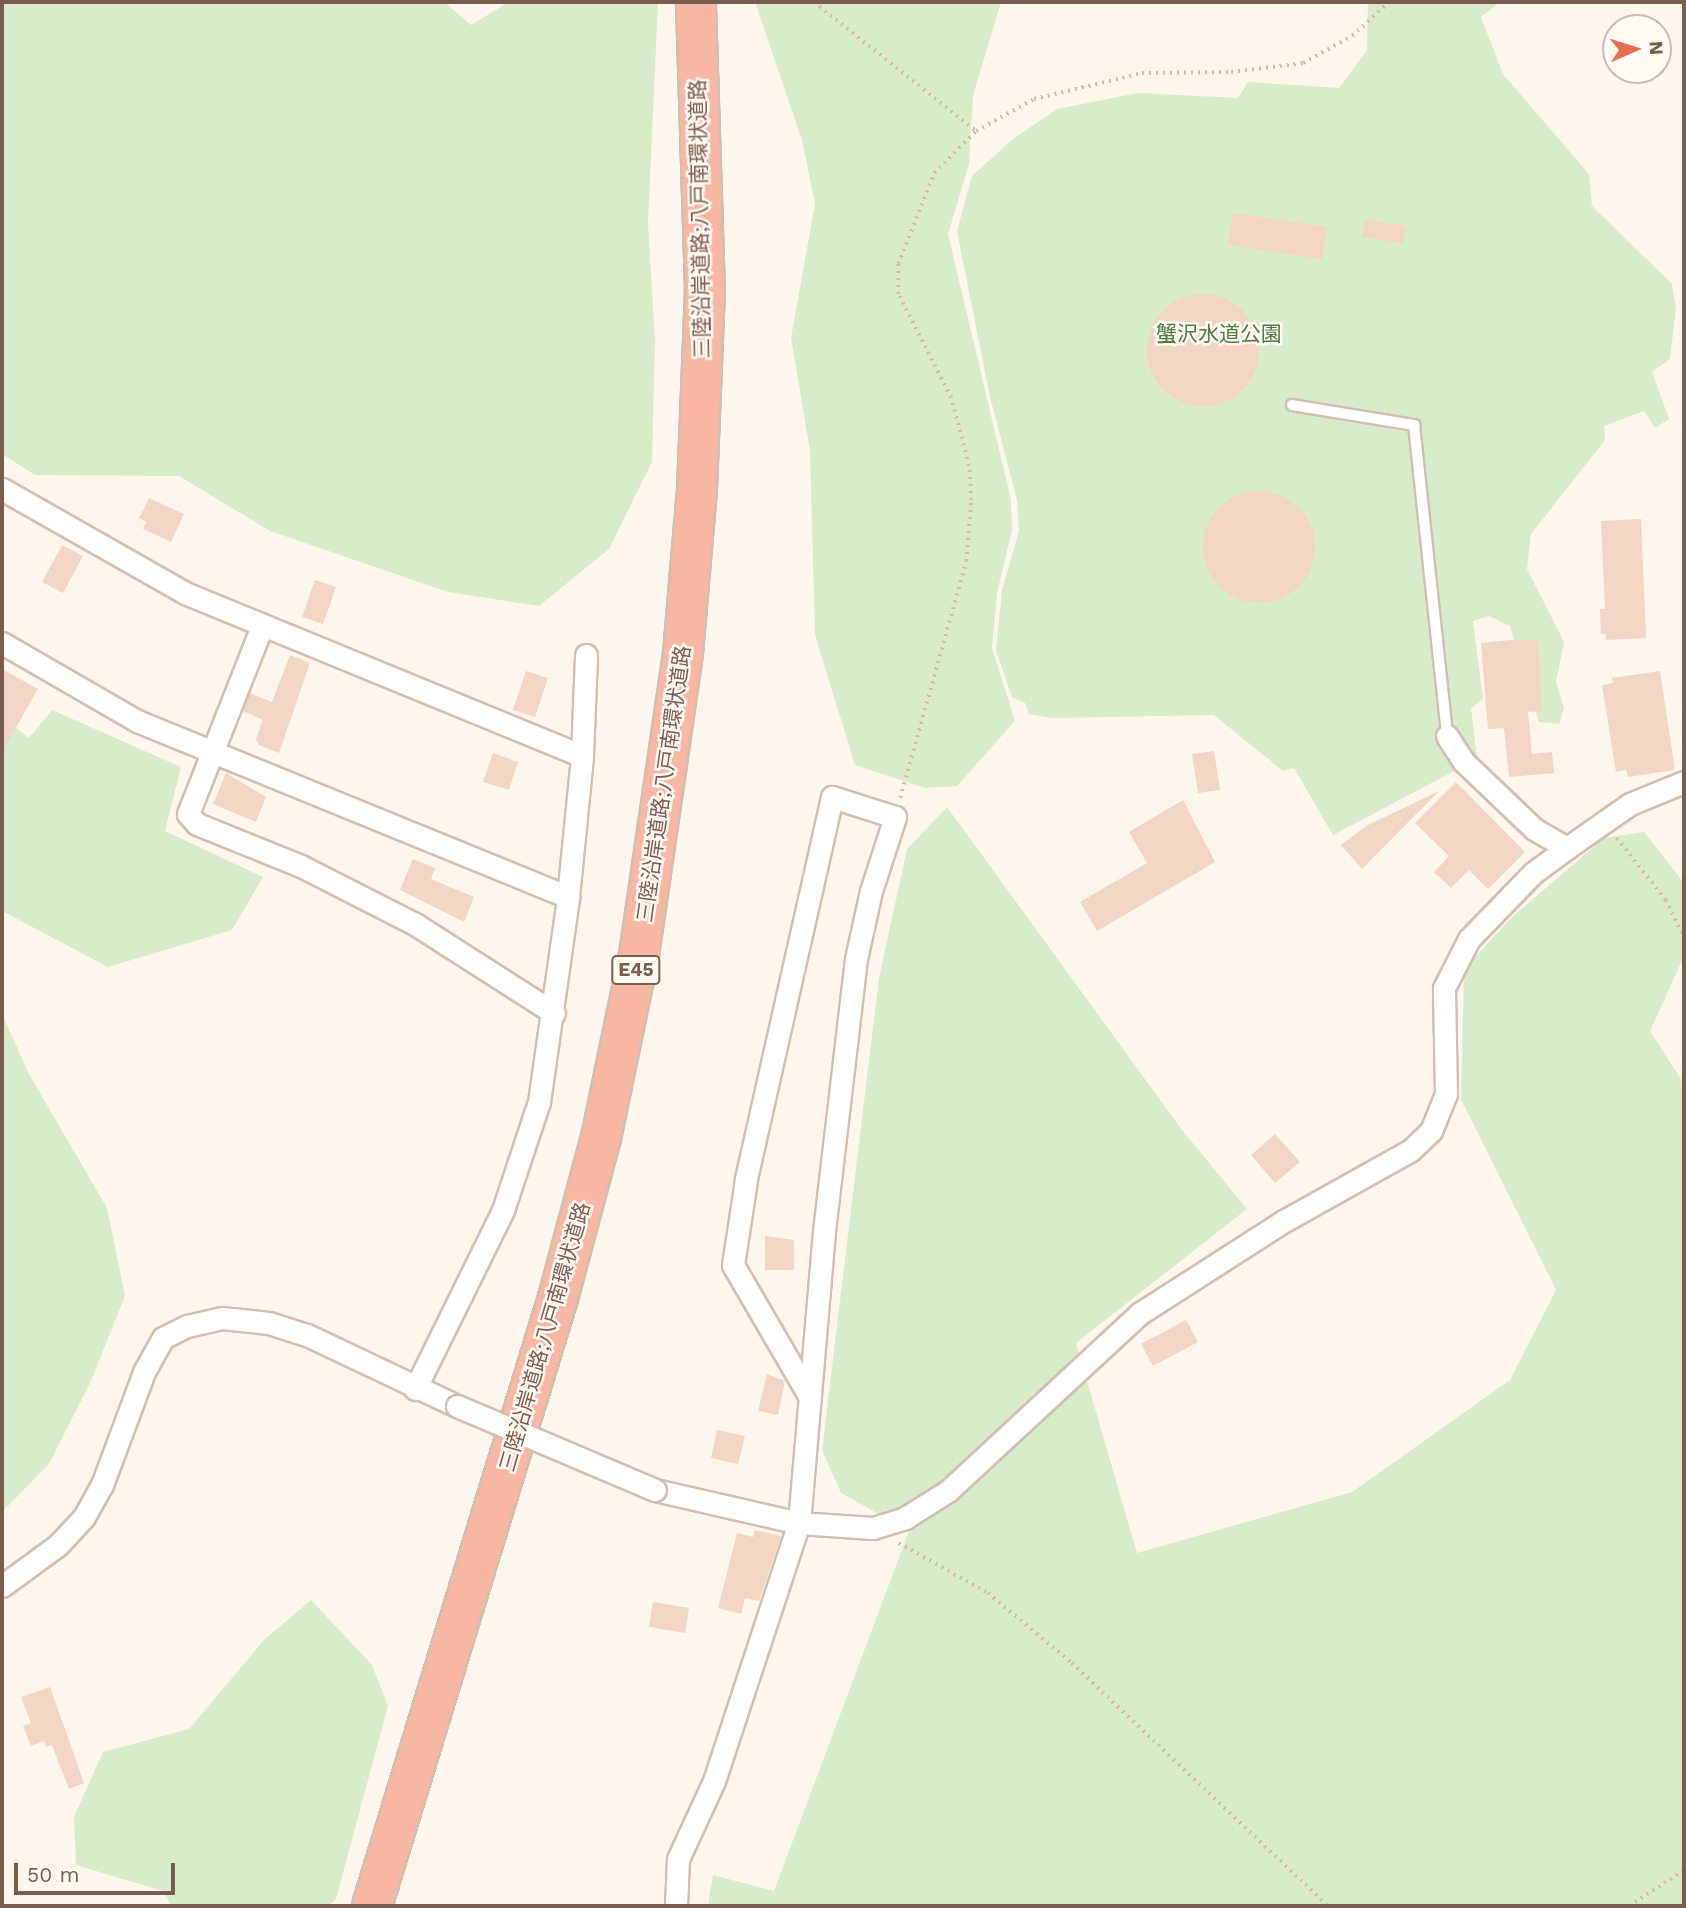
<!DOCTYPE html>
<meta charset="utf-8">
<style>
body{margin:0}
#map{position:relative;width:1686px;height:1908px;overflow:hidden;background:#fdf6ec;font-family:"Work Sans","Noto Sans JP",sans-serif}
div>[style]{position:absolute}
.green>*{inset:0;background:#d8ecc9}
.building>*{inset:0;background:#f3d5c3}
.round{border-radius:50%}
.path>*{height:3.5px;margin-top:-1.75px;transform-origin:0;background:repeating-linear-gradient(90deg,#d9b8a5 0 2px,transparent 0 7px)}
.roads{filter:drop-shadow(2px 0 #d1beb0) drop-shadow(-2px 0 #d1beb0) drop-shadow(0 2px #d1beb0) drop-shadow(0 -2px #d1beb0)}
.service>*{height:10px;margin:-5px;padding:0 5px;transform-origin:5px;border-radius:5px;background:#fff}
.minor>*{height:21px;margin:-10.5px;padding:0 10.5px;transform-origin:10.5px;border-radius:10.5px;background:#fff}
.motorway>*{height:38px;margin:-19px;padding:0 19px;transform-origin:19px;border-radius:19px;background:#f7b7a3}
.bridges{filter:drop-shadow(2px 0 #d1beb0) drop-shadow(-2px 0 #d1beb0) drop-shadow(0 2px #d1beb0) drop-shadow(0 -2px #d1beb0)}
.minor-bridge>*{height:21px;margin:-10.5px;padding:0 10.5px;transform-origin:10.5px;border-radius:10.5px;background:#fff}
span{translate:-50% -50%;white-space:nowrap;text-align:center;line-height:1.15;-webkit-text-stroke:5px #fffaf3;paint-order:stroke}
.shield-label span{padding:2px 5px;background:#fffaf3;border:2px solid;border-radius:5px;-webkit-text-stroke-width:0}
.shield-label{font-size:19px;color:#7a5c4d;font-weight:700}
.street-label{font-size:21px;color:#7a5c4d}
.park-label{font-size:21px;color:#537a41}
.frame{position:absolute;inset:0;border:4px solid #7a5c4d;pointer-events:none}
.north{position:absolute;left:1602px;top:14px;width:70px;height:70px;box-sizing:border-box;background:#fffaf3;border:2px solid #cabbb1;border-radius:50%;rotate:87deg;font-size:19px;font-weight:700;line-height:28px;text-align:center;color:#7a5c4d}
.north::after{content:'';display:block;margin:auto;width:24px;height:32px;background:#e76f51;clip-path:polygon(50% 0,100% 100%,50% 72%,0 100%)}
.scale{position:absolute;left:14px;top:1863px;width:161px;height:32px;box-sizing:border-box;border:4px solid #7a5c4d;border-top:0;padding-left:9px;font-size:21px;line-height:24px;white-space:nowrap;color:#7a5c4d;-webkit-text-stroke:5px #fffaf3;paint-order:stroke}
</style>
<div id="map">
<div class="green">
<div style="clip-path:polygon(2px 2px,444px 2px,471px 25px,509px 2px,658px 2px,648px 223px,655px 340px,652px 462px,609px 549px,539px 606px,448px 592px,270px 531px,179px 476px,35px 475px,2px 454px)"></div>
<div style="clip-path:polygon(755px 2px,1001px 2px,973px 96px,969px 164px,948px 234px,1011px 500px,1012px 530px,997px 593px,992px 648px,1015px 721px,957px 786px,925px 788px,855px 765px,815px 635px,810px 451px,791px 338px,815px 204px,802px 140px)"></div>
<div style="clip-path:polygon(1368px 2px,1500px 2px,1481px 17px,1503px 74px,1589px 174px,1592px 206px,1672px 284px,1676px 309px,1670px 359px,1652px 372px,1669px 419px,1655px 428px,1644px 411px,1604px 426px,1605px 440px,1531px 534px,1527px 569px,1564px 642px,1556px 682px,1564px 708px,1559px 724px,1539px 722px,1510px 626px,1489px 616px,1473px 621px,1483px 699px,1471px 708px,1477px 759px,1333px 835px,1294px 768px,1283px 771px,1214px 715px,1053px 718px,1029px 714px,1025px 703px,1012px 697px,996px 651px,1002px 590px,1019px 531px,1017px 500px,990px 397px,957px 231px,972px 176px,1013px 139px,1057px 109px,1138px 93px,1238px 98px,1248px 82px,1339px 88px,1367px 50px)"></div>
<div style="clip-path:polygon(52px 710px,181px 767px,165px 831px,263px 877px,232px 930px,108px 967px,2px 911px,2px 717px,29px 738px)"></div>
<div style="clip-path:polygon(947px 807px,1182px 1130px,1247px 1209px,1076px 1343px,1137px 1553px,1352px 1492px,1510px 1380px,1556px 1290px,1461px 1099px,1464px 969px,1511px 918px,1604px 838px,1644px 832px,1684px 883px,1684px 956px,1650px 1031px,1684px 1084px,1684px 1906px,708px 1906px,713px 1875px,774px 1891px,909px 1531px,841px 1493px,822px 1450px,879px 978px,907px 849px)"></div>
<div style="clip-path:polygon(2px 1014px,29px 1074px,107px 1208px,125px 1296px,90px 1383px,49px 1464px,2px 1512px)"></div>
<div style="clip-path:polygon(311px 1600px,372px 1665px,388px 1706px,336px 1899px,328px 1906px,171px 1906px,163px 1891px,76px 1865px,74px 1817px,103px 1752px,189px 1729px,264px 1640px)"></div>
</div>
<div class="building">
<div style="clip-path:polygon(1233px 213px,1327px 227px,1322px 259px,1228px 245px)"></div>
<div style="clip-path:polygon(1365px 220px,1405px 226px,1403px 243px,1362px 237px)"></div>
<div class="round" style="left:1147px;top:294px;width:112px;height:112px"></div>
<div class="round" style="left:1203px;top:491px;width:112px;height:112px"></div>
<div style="clip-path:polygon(149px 498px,184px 514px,171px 542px,143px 529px,146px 522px,139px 518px)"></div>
<div style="clip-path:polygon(1641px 519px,1646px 638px,1606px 640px,1606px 634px,1601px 634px,1600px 609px,1605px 609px,1601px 521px)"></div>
<div style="clip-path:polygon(62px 545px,83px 556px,63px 593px,42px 582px)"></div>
<div style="clip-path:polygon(315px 580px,336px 587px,323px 624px,302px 617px)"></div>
<div style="clip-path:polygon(1511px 640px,1538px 641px,1542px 711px,1528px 712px,1532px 754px,1552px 752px,1554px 773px,1509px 777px,1504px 728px,1488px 729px,1481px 643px)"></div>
<div style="clip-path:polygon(290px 655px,310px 663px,279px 753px,259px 745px,256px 739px,263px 720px,243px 711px,250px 693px,272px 702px)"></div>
<div style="clip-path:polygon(2px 669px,38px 689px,2px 752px)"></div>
<div style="clip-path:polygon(526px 671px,548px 678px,535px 717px,513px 710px)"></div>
<div style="clip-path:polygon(1660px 671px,1675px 770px,1628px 777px,1626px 770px,1616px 772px,1602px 685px,1613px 683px,1612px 678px)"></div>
<div style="clip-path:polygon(1214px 751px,1220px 790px,1198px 793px,1192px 754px)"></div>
<div style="clip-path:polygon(493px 753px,518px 762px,509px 790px,483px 782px)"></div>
<div style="clip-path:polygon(226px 773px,266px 797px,256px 822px,213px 804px)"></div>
<div style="clip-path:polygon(1456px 782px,1525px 852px,1488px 889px,1469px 870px,1451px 888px,1434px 872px,1449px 856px,1415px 823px)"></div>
<div style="clip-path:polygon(1439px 791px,1362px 869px,1341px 845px,1366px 826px)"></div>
<div style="clip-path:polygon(1183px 800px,1215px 862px,1097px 931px,1080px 902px,1147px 863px,1129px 832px)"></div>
<div style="clip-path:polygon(413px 859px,435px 868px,431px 879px,474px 897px,464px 922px,400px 890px)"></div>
<div style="clip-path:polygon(1275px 1134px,1300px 1162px,1275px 1183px,1251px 1155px)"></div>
<div style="clip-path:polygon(765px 1236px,794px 1240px,794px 1270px,765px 1270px)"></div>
<div style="clip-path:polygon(1186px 1320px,1198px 1342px,1153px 1366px,1141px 1344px)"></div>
<div style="clip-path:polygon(767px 1374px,785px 1381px,778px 1415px,758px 1411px)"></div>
<div style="clip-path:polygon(717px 1430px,745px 1436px,738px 1464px,711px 1458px)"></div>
<div style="clip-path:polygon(755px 1530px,781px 1536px,759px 1601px,745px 1598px,741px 1614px,718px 1608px,737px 1533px,753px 1537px)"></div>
<div style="clip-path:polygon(653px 1602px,689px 1608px,685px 1633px,649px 1627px)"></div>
<div style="clip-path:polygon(50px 1687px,84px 1783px,69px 1789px,52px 1745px,46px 1747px,44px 1741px,31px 1746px,23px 1726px,31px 1723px,21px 1697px)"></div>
</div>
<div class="path">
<div style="left:814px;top:2px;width:207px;rotate:38.5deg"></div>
<div style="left:900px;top:798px;width:246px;rotate:-74.4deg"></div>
<div style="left:966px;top:561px;width:61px;rotate:-85.3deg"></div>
<div style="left:971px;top:500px;width:34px;rotate:-93deg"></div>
<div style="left:969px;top:466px;width:70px;rotate:-104.8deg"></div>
<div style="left:951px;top:398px;width:117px;rotate:-117deg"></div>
<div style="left:898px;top:294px;width:30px;rotate:-90deg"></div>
<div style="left:898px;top:264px;width:98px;rotate:-68.4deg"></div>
<div style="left:934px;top:173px;width:59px;rotate:-45deg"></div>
<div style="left:976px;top:131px;width:66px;rotate:-28.9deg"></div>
<div style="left:1034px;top:99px;width:111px;rotate:-13.5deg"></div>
<div style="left:1142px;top:73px;width:89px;rotate:-0.6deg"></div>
<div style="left:1231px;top:72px;width:73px;rotate:-7.1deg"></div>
<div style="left:1303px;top:63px;width:56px;rotate:-28.9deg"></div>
<div style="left:1352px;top:36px;width:50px;rotate:-42.6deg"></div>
<div style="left:1617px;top:838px;width:79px;rotate:51.7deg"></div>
<div style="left:1666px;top:900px;width:41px;rotate:64.1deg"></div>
<div style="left:899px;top:1543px;width:102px;rotate:29.3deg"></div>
<div style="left:988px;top:1593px;width:109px;rotate:39.8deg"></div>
<div style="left:1072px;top:1663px;width:353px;rotate:43.5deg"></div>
<div style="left:1629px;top:1906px;width:66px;rotate:-33.2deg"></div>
</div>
<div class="roads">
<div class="service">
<div style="left:1292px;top:405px;width:124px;rotate:9.3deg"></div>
<div style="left:1414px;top:425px;width:313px;rotate:83.9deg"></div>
</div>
<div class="minor">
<div style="left:2px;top:489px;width:210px;rotate:29.6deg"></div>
<div style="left:185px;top:593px;width:429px;rotate:22.3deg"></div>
<div style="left:262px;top:626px;width:202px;rotate:111.5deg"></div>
<div style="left:188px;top:814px;width:13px;rotate:48deg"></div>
<div style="left:197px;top:824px;width:112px;rotate:22deg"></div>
<div style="left:301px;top:866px;width:128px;rotate:27deg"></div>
<div style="left:415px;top:924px;width:165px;rotate:32.6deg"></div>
<div style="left:2px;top:643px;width:156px;rotate:30deg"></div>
<div style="left:137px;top:721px;width:466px;rotate:22.2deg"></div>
<div style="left:1447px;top:736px;width:31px;rotate:57deg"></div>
<div style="left:1464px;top:762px;width:97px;rotate:43.7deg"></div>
<div style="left:1534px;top:829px;width:38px;rotate:30deg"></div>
<div style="left:415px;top:1389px;width:199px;rotate:-63.8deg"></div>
<div style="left:503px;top:1210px;width:114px;rotate:-71.6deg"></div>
<div style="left:539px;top:1102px;width:207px;rotate:-81.9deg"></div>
<div style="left:568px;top:897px;width:142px;rotate:-84.3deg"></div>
<div style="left:582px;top:756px;width:101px;rotate:-87.7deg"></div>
<div style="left:655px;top:1490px;width:148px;rotate:12.9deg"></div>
<div style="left:799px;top:1523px;width:74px;rotate:3.9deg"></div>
<div style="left:873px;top:1528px;width:34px;rotate:-17deg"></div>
<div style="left:905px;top:1518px;width:51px;rotate:-32.1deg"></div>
<div style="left:948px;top:1491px;width:260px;rotate:-42.8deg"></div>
<div style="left:1139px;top:1314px;width:172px;rotate:-32.7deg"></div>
<div style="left:1284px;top:1221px;width:145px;rotate:-29.2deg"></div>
<div style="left:1411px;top:1150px;width:28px;rotate:-44deg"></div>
<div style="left:1431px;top:1131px;width:40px;rotate:-68deg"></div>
<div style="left:1446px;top:1094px;width:106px;rotate:-91.1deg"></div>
<div style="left:1444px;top:988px;width:55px;rotate:-63deg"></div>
<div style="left:1469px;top:939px;width:92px;rotate:-45.9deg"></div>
<div style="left:1533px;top:873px;width:42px;rotate:-36.3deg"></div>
<div style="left:1567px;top:848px;width:77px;rotate:-34.9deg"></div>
<div style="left:1630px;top:804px;width:58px;rotate:-22.2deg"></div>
<div style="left:2px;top:1586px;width:69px;rotate:-36.2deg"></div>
<div style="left:58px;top:1545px;width:38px;rotate:-47deg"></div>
<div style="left:84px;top:1517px;width:37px;rotate:-61deg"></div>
<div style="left:102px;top:1485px;width:121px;rotate:-69.6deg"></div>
<div style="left:144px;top:1372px;width:39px;rotate:-61deg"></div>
<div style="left:163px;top:1338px;width:27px;rotate:-27deg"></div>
<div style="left:187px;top:1326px;width:36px;rotate:-13deg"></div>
<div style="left:222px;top:1318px;width:47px;rotate:6.1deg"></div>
<div style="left:269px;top:1323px;width:40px;rotate:18deg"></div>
<div style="left:307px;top:1335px;width:166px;rotate:25.3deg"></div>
<div style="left:676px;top:1906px;width:47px;rotate:-87.6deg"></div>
<div style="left:678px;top:1859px;width:86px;rotate:-65.2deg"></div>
<div style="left:714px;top:1781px;width:272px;rotate:-71.8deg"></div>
<div style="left:799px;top:1523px;width:293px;rotate:-85.1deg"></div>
<div style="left:824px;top:1231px;width:274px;rotate:-83.3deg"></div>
<div style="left:856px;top:959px;width:70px;rotate:-77.6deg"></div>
<div style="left:871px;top:891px;width:78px;rotate:-72deg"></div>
<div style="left:895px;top:817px;width:66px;rotate:-162.4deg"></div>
<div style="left:832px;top:797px;width:393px;rotate:102.7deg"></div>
<div style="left:746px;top:1180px;width:86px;rotate:98.7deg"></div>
<div style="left:733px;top:1265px;width:149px;rotate:59.8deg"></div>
</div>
<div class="motorway">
<div style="left:372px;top:1906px;width:636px;rotate:-72.99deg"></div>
<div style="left:558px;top:1298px;width:166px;rotate:-75deg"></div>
<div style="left:601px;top:1138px;width:187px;rotate:-78.3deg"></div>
<div style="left:639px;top:955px;width:305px;rotate:-81.7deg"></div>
<div style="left:683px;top:653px;width:165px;rotate:-85.1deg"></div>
<div style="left:697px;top:489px;width:197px;rotate:-87.7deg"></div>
<div style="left:705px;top:292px;width:290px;rotate:-91.8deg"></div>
</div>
</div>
<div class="bridges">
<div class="minor-bridge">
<div style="left:457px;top:1406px;width:215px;rotate:23deg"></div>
</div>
</div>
<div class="shield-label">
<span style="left:636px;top:970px">E45</span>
</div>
<div class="street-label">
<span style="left:700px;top:219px;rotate:-91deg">三陸沿岸道路;八戸南環状道路</span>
<span style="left:664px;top:784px;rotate:-82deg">三陸沿岸道路;八戸南環状道路</span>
<span style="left:545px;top:1337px;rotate:-74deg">三陸沿岸道路;八戸南環状道路</span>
</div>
<div class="park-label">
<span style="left:1219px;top:334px">蟹沢水道公園</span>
</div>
<div class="frame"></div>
<div class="north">N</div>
<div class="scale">50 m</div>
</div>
